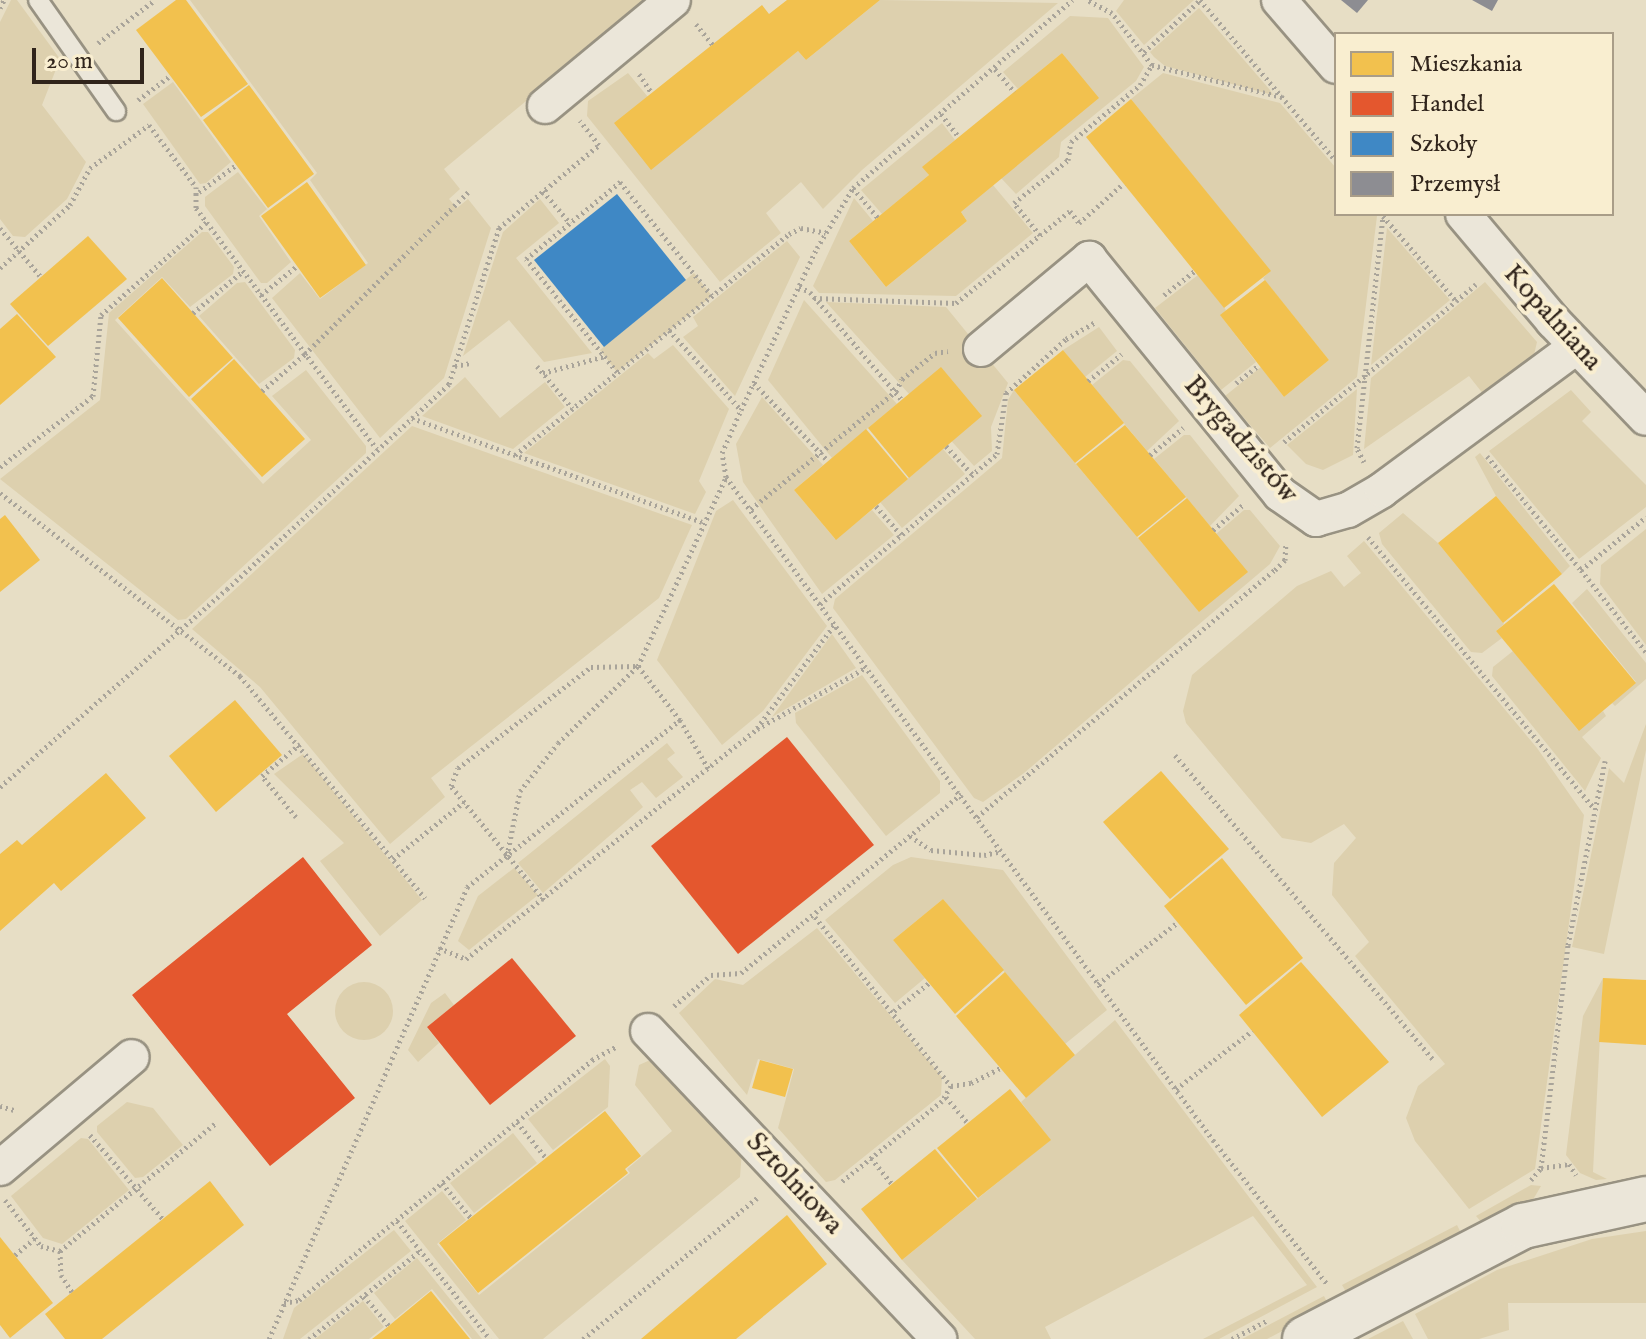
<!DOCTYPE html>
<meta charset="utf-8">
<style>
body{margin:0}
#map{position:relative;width:1646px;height:1339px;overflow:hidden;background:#e7dec5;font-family:"IM FELL English",serif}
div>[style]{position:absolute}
.green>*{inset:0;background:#ddd0ae}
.round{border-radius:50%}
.homes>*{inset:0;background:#f2c14e}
.shops>*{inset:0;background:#e4572e}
.schools>*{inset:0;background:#3f88c5}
.industry>*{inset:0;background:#8d8d92}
.path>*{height:5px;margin-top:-2.5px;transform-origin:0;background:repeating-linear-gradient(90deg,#a9a49a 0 2px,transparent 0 6px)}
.roads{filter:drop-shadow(2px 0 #989282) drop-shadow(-2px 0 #989282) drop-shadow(0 2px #989282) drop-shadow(0 -2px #989282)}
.service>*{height:18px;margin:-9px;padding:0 9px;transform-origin:9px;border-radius:9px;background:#ebe6d9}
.minor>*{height:34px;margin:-17px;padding:0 17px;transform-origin:17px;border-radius:17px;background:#ebe6d9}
.tertiary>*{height:44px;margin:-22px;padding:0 22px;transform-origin:22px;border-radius:22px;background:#ebe6d9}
span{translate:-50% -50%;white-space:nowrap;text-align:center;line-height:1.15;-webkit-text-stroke:8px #f9eed0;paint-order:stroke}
.street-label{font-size:28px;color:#30241b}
.legend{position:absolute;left:1334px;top:32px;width:280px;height:184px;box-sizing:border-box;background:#f9eed0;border:2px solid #a99d88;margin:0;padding:10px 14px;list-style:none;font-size:24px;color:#30241b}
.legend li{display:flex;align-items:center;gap:16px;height:40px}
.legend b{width:40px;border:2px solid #a99d88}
.scale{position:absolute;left:32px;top:48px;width:112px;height:36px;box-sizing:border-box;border:4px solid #30241b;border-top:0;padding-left:10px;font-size:24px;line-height:28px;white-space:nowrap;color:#30241b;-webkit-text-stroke:6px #f9eed0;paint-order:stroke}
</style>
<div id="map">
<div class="green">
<div style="clip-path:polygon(11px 0,17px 0,60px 59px,42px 105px,86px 162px,67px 199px,25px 237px,13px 236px,0 219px,0 22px)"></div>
<div style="clip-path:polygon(190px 0,648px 0,444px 169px,460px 189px,449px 199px,457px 208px,468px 199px,491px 228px,444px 378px,380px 438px,272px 298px,300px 273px,320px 299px,368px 263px,310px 180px,317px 173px)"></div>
<div style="clip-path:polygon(880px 0,1058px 3px,862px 170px,823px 209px,801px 182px,766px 213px,781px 233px,720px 282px,587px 116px,588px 101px,628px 73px,648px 97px,712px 120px,798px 51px,806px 60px)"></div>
<div style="clip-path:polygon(1124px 0,1194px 0,1144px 45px,1116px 11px)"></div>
<div style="clip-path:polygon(1199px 8px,1270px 90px,1273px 95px,1165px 66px,1154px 57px,1150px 52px)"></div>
<div style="clip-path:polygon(1070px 16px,1108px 18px,1144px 67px,1136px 81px,1061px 142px,1059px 157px,1016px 194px,1001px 178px,1098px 98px,1062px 53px,1018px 89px,1003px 72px)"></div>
<div style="clip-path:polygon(1163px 73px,1280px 103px,1336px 168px,1336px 214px,1377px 216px,1357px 377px,1270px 448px,1225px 396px,1261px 367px,1284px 397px,1329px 360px,1263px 278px,1270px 271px,1131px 99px)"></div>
<div style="clip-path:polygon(173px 82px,231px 162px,206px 183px,200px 184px,143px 104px)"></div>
<div style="clip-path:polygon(942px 123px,955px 140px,923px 167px,929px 175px,882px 214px,861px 190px)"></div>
<div style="clip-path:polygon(238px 172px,267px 209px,259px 216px,291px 262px,267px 283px,261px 283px,205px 206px,205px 197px)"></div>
<div style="clip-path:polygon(993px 185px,1033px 233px,956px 296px,819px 293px,813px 286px,854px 198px,873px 221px,849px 241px,886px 287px,967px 221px,961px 212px)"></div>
<div style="clip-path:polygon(540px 199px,559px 223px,516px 258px,592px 353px,544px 362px,509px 320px,463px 356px,503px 232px)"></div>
<div style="clip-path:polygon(1387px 228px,1450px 300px,1371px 365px)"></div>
<div style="clip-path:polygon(202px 232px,208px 232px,234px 267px,233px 274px,190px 307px,162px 277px,115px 320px,263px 484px,311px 440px,272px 396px,306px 370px,366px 446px,366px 453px,186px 619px,178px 620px,0 479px,100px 400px,109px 313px)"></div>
<div style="clip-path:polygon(787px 241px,800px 257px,735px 396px,683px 337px,698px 326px,693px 317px)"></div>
<div style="clip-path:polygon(694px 273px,712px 296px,617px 372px,600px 350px)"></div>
<div style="clip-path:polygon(1198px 275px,1226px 310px,1221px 316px,1256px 362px,1221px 390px,1155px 308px)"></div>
<div style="clip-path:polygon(245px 282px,295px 350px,294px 358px,259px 384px,199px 316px,237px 283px)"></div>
<div style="clip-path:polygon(1485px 282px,1537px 342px,1533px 359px,1484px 395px,1469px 376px,1364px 449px,1371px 378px)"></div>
<div style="clip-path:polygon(804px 300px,897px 404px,832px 458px,768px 380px)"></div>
<div style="clip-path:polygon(826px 302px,946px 307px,1008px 383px,991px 427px,992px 451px,974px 466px)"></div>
<div style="clip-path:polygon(1099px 327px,1117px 351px,1085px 377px,1063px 350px)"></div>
<div style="clip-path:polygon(673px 345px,729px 409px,699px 481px,706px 492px,695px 514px,524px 453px,648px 353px,654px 359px)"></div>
<div style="clip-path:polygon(1123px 360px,1130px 361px,1179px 421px,1147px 451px,1092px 385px)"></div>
<div style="clip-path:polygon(465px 377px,500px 418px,545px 382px,565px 407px,513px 449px,422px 416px)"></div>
<div style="clip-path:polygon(1357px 389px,1353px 455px,1323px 470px,1306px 464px,1287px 445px)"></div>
<div style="clip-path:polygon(1014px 390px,1199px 611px,1216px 534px,1244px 510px,1250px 510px,1280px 546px,1270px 564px,1024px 773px,983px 802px,974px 798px,833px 608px,835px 599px,1002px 458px,1008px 400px)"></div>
<div style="clip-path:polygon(1571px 390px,1591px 412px,1582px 421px,1646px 485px,1646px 507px,1579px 559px,1489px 451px)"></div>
<div style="clip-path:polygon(762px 397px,823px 465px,794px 490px,835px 539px,872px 510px,894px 535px,822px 594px,743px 482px,736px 444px)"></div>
<div style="clip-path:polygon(412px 426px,692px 525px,659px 598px,431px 778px,445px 797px,390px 844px,260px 687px,192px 629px)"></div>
<div style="clip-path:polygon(1184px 435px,1190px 435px,1239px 496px,1210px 526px,1154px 459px)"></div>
<div style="clip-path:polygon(943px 449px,965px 474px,902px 528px,880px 502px)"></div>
<div style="clip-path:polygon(1480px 453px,1570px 566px,1562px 574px,1496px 496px,1475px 457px)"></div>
<div style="clip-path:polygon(733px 500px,827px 626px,763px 711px,722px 745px,657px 660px,716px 511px)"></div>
<div style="clip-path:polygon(1403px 513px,1438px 543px,1504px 624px,1496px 631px,1502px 638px,1482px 653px,1471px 652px,1382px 544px,1379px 533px)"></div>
<div style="clip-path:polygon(1646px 529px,1646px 645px,1600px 584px,1601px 565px)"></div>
<div style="clip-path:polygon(1364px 541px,1537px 748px,1584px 815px,1535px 1169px,1469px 1209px,1415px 1141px,1406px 1118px,1418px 1086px,1445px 1064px,1355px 956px,1369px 942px,1332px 895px,1334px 863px,1356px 838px,1344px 824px,1311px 843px,1282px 838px,1186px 723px,1183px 711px,1192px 675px,1297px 586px,1331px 571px,1344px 587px,1361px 573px,1347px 556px)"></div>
<div style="clip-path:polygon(1587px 589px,1646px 663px,1646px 679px,1615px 706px,1612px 703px,1636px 682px,1572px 603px)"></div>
<div style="clip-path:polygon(832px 634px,856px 668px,772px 717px)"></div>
<div style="clip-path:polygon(1513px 651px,1578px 730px,1603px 711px,1606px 716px,1582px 737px,1601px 758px,1585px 791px,1492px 676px,1493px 667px)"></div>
<div style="clip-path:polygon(862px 675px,940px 781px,940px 793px,886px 836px,796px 723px,795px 713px)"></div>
<div style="clip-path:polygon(1646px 724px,1646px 750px,1604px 954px,1572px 947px,1609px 768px,1624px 783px)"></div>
<div style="clip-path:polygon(667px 743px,675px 753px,667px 759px,683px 777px,656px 798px,642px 782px,630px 790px,643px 807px,543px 893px,518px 863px)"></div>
<div style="clip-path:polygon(303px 754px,422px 900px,380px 936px,320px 861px,344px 843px,274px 774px)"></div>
<div style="clip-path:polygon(911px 857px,1003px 870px,1107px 1010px,1065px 1044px,943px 899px,893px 940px,925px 978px,895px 1003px,825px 920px,893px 865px)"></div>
<div style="clip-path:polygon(514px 868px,538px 895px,469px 950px,458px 941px,478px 896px)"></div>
<div style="clip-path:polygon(817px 928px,942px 1077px,941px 1095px,835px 1180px,826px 1182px,778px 1128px,794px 1069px,758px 1059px,747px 1095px,679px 1013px,715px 979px,743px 985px)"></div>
<div style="clip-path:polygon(1603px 978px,1593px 1172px,1607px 1179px,1596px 1180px,1580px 1173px,1566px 1155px,1583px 1016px)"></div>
<div class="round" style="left:335px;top:982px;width:58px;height:58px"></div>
<div style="clip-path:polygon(445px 993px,454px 1005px,427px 1027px,439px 1043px,418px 1062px,408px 1050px,431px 1003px)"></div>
<div style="clip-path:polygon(1115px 1020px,1317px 1287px,1219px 1339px,1203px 1339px,1307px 1285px,1253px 1216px,1045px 1327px,1051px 1339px,975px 1339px,902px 1260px,1050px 1140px,1021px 1102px)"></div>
<div style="clip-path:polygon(605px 1059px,610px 1066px,608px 1107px,553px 1150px,528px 1119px)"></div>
<div style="clip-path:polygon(648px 1061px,658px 1063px,742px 1151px,740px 1177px,543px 1339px,499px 1339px,405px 1221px,442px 1191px,466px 1220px,437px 1244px,479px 1295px,630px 1173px,627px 1169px,672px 1131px,635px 1085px,639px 1065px)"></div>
<div style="clip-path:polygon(127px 1102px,153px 1108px,183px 1145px,143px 1177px,135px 1178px,97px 1132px,97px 1126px)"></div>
<div style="clip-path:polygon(513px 1133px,537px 1163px,474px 1213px,450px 1183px)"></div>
<div style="clip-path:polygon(81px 1138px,88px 1139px,129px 1190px,62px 1244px,43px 1238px,11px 1196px)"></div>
<div style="clip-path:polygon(1531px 1185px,1541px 1186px,1531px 1203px,1483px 1224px,1476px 1216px)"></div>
<div style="clip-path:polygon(1457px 1225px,1462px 1235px,1348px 1295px,1342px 1285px)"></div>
<div style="clip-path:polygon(394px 1230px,411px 1251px,300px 1339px,283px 1339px,294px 1308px)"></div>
<div style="clip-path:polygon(1646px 1231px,1646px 1303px,1508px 1303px,1509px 1330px,1479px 1339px,1428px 1339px,1415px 1314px,1497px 1270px,1592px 1239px)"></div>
<div style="clip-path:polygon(417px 1258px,482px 1339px,472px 1339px,432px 1289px,395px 1319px,374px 1293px)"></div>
<div style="clip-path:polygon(1324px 1296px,1329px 1306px,1267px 1339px,1242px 1339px)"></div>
<div style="clip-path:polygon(363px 1301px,384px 1327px,369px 1339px,315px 1339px)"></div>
<div style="clip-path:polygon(1403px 1321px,1413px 1339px,1368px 1339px)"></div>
</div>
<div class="homes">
<div style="clip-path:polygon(176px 0,186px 0,248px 84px,201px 117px,136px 30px)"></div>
<div style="clip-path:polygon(787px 0,880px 0,806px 60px,798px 51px,651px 170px,614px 123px,762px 5px,769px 14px)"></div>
<div style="clip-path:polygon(1062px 53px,1099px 98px,961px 212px,967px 221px,886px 287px,849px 241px,929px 175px,922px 167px)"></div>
<div style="clip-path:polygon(249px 85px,314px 174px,268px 208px,203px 120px)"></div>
<div style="clip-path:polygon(1131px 99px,1271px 271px,1224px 308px,1086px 137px)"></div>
<div style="clip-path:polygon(307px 182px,366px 265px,320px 298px,261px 216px)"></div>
<div style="clip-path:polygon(88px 236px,127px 279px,48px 346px,10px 304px)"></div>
<div style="clip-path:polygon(162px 278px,233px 358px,189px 397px,118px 318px)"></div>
<div style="clip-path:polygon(1265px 280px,1329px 360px,1284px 397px,1220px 315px)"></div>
<div style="clip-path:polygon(17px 314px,56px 357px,0 405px,0 329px)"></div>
<div style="clip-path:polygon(1063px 350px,1124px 423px,1075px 463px,1014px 390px)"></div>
<div style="clip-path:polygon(234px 359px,305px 439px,262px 477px,191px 399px)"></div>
<div style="clip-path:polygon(941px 367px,982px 416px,909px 478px,868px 428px)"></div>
<div style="clip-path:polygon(1125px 425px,1186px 497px,1137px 537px,1076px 464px)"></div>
<div style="clip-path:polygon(866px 429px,908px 479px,836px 540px,794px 490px)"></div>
<div style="clip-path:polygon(1496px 496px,1562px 574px,1503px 623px,1438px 543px)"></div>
<div style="clip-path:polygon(1187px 498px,1248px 572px,1199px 612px,1138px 538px)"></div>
<div style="clip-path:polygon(5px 515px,40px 560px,0 592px,0 519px)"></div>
<div style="clip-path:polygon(1554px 584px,1636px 683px,1579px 731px,1496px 631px)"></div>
<div style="clip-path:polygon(235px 700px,282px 755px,216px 812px,169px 756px)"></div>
<div style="clip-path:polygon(1161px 771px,1229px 849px,1170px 899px,1103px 822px)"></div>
<div style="clip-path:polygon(106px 773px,146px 818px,61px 891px,54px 883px,0 931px,0 854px,17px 840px,22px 845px)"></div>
<div style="clip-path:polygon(1222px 858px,1303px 958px,1246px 1005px,1164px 906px)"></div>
<div style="clip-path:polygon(943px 899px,1004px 970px,955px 1014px,893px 940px)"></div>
<div style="clip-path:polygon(1301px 962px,1389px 1062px,1322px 1117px,1239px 1015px)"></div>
<div style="clip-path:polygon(1005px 972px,1075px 1055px,1026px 1098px,956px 1016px)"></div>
<div style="clip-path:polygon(1603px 978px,1646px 980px,1646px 1045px,1599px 1042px)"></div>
<div style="clip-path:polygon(760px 1060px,793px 1069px,785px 1097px,752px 1088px)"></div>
<div style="clip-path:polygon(1010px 1089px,1051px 1140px,978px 1198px,937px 1148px)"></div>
<div style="clip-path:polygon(605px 1111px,641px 1156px,625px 1169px,628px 1173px,478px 1293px,439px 1243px)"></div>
<div style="clip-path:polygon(935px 1149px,977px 1199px,902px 1260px,861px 1209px)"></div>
<div style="clip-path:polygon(210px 1181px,244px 1225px,102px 1339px,65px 1339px,45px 1314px)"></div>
<div style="clip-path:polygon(787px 1215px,827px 1264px,736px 1339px,641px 1339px)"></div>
<div style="clip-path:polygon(0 1237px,53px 1303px,10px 1338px,0 1325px)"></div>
<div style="clip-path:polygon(431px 1291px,470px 1339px,372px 1339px,385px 1329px)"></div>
</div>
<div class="shops">
<div style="clip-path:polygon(787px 737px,874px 845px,738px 954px,651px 846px)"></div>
<div style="clip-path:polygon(303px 857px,372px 945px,287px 1014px,355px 1098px,270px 1166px,132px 995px)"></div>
<div style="clip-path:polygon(512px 958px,576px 1036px,490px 1105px,427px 1027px)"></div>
</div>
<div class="schools">
<div style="clip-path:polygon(617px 194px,686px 280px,604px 347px,534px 260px)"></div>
</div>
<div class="industry">
<div style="clip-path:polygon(1341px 0,1368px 0,1357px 13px)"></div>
<div style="clip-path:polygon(1472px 0,1498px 0,1492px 11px)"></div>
</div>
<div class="path">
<div style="left:1200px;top:0;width:211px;rotate:49.8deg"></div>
<div style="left:0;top:8px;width:9px;rotate:-63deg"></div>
<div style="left:696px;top:24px;width:27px;rotate:51deg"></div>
<div style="left:98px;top:43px;width:71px;rotate:-37deg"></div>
<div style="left:1144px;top:52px;width:75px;rotate:-42.8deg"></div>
<div style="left:1152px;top:65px;width:134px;rotate:13.8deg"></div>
<div style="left:995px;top:69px;width:30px;rotate:50deg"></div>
<div style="left:639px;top:74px;width:23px;rotate:56deg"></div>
<div style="left:138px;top:100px;width:40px;rotate:-37deg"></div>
<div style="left:941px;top:114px;width:29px;rotate:52deg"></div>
<div style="left:853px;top:188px;width:39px;rotate:50deg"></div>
<div style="left:543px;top:191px;width:42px;rotate:49.8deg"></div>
<div style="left:199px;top:192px;width:46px;rotate:-36.1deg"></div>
<div style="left:1383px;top:216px;width:112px;rotate:49.3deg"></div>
<div style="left:1456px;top:301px;width:26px;rotate:-40deg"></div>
<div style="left:1079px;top:223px;width:60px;rotate:-41.6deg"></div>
<div style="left:0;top:228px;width:64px;rotate:50.1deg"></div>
<div style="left:1040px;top:235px;width:41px;rotate:-129.1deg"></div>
<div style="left:1014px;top:203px;width:69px;rotate:-38.5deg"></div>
<div style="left:1068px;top:160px;width:18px;rotate:-81deg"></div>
<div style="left:1071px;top:142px;width:89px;rotate:-39.6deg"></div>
<div style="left:1140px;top:85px;width:23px;rotate:-59deg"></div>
<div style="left:1152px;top:65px;width:66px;rotate:-127.6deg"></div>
<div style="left:1112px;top:13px;width:27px;rotate:-152deg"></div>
<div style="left:0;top:268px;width:94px;rotate:-42deg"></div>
<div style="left:70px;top:205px;width:42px;rotate:-61.6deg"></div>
<div style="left:90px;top:168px;width:73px;rotate:-36.1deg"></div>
<div style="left:149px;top:125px;width:78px;rotate:52.8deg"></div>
<div style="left:196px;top:187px;width:21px;rotate:90deg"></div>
<div style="left:196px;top:208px;width:301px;rotate:53.1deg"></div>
<div style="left:799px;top:287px;width:12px;rotate:24deg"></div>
<div style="left:810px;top:292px;width:142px;rotate:49.6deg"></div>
<div style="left:261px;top:295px;width:46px;rotate:-38.9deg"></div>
<div style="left:1164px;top:295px;width:39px;rotate:-38deg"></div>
<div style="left:814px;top:298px;width:142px;rotate:2deg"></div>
<div style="left:956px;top:303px;width:146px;rotate:-38.9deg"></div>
<div style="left:1070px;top:211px;width:16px;rotate:52deg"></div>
<div style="left:193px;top:313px;width:65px;rotate:-40deg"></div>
<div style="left:669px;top:330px;width:108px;rotate:48deg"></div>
<div style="left:455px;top:366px;width:15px;rotate:-11deg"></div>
<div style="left:537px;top:366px;width:55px;rotate:50.2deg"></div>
<div style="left:617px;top:372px;width:145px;rotate:-128.8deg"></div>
<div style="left:526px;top:259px;width:122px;rotate:-39.3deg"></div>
<div style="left:620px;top:182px;width:146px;rotate:51.1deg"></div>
<div style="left:543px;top:373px;width:64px;rotate:-15.3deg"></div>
<div style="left:1088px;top:381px;width:43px;rotate:-38.5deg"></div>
<div style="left:754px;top:383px;width:108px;rotate:46.5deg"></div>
<div style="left:1236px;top:383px;width:29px;rotate:-38deg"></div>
<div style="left:262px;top:391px;width:57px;rotate:-40.7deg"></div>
<div style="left:305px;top:354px;width:230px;rotate:-44.8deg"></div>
<div style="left:412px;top:418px;width:308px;rotate:19.7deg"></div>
<div style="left:1284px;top:442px;width:222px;rotate:-39.3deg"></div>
<div style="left:946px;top:446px;width:40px;rotate:47deg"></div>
<div style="left:515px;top:455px;width:352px;rotate:-38.9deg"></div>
<div style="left:789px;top:234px;width:13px;rotate:-27deg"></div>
<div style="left:801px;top:228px;width:25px;rotate:11deg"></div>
<div style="left:1150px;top:455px;width:43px;rotate:-39.3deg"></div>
<div style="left:1487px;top:456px;width:148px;rotate:50.5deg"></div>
<div style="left:1581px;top:570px;width:84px;rotate:-39.2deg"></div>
<div style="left:1364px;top:462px;width:16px;rotate:-117deg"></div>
<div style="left:1357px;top:448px;width:233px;rotate:-83.6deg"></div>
<div style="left:0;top:467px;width:117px;rotate:-37.4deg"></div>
<div style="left:93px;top:396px;width:81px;rotate:-84.4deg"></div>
<div style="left:101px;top:315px;width:141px;rotate:-41.3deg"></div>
<div style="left:726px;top:477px;width:823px;rotate:53.7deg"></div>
<div style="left:1213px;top:1140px;width:185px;rotate:51.6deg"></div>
<div style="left:0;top:493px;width:302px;rotate:37.3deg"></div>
<div style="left:240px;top:676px;width:289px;rotate:50.2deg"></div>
<div style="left:876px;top:506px;width:38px;rotate:49deg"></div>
<div style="left:751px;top:509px;width:187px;rotate:-39.1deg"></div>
<div style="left:896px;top:391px;width:13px;rotate:-63deg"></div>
<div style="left:902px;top:379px;width:42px;rotate:-38.2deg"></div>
<div style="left:935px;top:353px;width:13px;rotate:-9deg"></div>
<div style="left:1213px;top:530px;width:39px;rotate:-40deg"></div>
<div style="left:1368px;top:537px;width:353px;rotate:50.2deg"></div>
<div style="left:1581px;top:570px;width:105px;rotate:51.6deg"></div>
<div style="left:820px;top:604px;width:232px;rotate:-40.3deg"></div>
<div style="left:997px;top:454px;width:62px;rotate:-81.6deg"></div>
<div style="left:1006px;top:393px;width:81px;rotate:-42deg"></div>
<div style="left:1066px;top:339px;width:34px;rotate:-30deg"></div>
<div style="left:680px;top:720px;width:56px;rotate:59.7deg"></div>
<div style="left:757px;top:728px;width:130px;rotate:-53.1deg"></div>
<div style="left:1175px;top:755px;width:399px;rotate:49.7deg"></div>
<div style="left:0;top:787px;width:301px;rotate:-41.1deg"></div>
<div style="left:227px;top:589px;width:302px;rotate:-42.7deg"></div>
<div style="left:449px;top:384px;width:164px;rotate:-72.2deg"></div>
<div style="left:499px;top:228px;width:130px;rotate:-39.7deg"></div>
<div style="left:599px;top:145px;width:31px;rotate:-128deg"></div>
<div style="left:296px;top:817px;width:53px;rotate:-129.7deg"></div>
<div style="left:262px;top:776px;width:50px;rotate:-40.1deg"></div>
<div style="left:977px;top:817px;width:387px;rotate:-39.7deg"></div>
<div style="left:1275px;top:570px;width:14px;rotate:-45deg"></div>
<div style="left:1285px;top:560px;width:17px;rotate:-87deg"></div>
<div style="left:910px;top:836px;width:25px;rotate:34deg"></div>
<div style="left:931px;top:850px;width:53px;rotate:5.4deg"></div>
<div style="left:984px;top:855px;width:18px;rotate:-13deg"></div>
<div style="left:507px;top:856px;width:66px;rotate:-78.7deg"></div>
<div style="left:520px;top:791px;width:61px;rotate:-51.6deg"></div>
<div style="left:558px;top:743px;width:111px;rotate:-43.9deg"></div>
<div style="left:638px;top:666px;width:208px;rotate:-65deg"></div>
<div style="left:726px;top:477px;width:24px;rotate:-99deg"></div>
<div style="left:722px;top:453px;width:47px;rotate:-66.2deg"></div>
<div style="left:741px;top:410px;width:179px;rotate:-64.9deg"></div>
<div style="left:817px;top:248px;width:70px;rotate:-59deg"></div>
<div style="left:853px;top:188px;width:289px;rotate:-40.6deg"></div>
<div style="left:393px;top:859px;width:91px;rotate:-38.8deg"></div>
<div style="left:544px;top:900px;width:147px;rotate:-129.2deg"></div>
<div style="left:451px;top:786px;width:19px;rotate:-69deg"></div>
<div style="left:458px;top:768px;width:167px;rotate:-37.2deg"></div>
<div style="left:591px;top:667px;width:46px;rotate:-1.2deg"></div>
<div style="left:815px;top:917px;width:217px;rotate:51.2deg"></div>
<div style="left:951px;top:1086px;width:17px;rotate:121deg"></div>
<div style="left:942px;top:1101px;width:131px;rotate:141.2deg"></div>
<div style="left:439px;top:948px;width:29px;rotate:22deg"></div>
<div style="left:466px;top:959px;width:371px;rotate:-38.3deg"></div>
<div style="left:757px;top:729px;width:126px;rotate:-29.4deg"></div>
<div style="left:1098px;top:984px;width:100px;rotate:-37.7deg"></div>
<div style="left:674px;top:1006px;width:48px;rotate:-40deg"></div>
<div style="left:711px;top:975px;width:30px;rotate:-4deg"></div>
<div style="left:741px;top:973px;width:284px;rotate:-39.1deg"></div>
<div style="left:894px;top:1011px;width:45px;rotate:-38.7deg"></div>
<div style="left:951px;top:1086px;width:20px;rotate:-9deg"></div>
<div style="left:971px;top:1083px;width:33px;rotate:-27deg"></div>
<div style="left:1176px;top:1089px;width:96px;rotate:-37.3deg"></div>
<div style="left:946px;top:1097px;width:34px;rotate:50deg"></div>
<div style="left:0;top:1106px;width:15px;rotate:16deg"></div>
<div style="left:517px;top:1122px;width:46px;rotate:51.1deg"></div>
<div style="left:90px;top:1135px;width:111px;rotate:49deg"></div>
<div style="left:871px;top:1158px;width:33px;rotate:51deg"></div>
<div style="left:1541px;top:1168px;width:225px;rotate:-83.1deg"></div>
<div style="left:1568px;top:945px;width:188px;rotate:-78.6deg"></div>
<div style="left:1531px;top:1180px;width:16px;rotate:-50deg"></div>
<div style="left:1541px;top:1168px;width:28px;rotate:-8deg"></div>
<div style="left:1569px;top:1164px;width:13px;rotate:58deg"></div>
<div style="left:442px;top:1183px;width:45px;rotate:50.4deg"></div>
<div style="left:5px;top:1200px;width:58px;rotate:52deg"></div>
<div style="left:41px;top:1246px;width:20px;rotate:15deg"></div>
<div style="left:60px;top:1251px;width:202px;rotate:-39.4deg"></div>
<div style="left:397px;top:1221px;width:150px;rotate:51.8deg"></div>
<div style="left:60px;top:1251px;width:24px;rotate:88deg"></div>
<div style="left:61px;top:1275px;width:20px;rotate:57deg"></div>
<div style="left:15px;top:1255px;width:26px;rotate:-40deg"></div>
<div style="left:364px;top:1296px;width:39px;rotate:50deg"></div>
<div style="left:284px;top:1303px;width:15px;rotate:-11deg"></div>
<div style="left:299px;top:1300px;width:379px;rotate:-39.3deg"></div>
<div style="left:592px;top:1060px;width:29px;rotate:-29deg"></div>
<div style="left:269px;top:1339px;width:493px;rotate:-66.3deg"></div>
<div style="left:467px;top:887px;width:271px;rotate:-38.1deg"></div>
<div style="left:680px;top:720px;width:68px;rotate:-127.9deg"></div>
<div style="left:309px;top:1339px;width:142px;rotate:-38.4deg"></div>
<div style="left:583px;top:1339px;width:224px;rotate:-39deg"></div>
<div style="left:1232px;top:1339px;width:41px;rotate:-27.8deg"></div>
</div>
<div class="roads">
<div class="service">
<div style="left:38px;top:0;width:136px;rotate:54.9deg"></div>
</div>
<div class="minor">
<div style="left:1279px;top:0;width:87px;rotate:49.2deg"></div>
<div style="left:545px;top:106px;width:166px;rotate:-39.6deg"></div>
<div style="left:1463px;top:214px;width:140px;rotate:49.9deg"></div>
<div style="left:1553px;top:321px;width:134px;rotate:46.2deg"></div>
<div style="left:981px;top:349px;width:141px;rotate:-39.8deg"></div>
<div style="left:1089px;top:259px;width:303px;rotate:50.9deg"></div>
<div style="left:1280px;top:494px;width:44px;rotate:34.8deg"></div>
<div style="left:1316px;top:519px;width:33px;rotate:-16deg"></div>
<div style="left:1348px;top:510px;width:39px;rotate:-30deg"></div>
<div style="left:1382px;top:490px;width:241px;rotate:-36.4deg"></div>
<div style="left:648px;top:1031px;width:424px;rotate:46.6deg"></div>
<div style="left:0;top:1168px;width:172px;rotate:-40.1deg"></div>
</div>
<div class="tertiary">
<div style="left:1305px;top:1339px;width:246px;rotate:-27.4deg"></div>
<div style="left:1523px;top:1226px;width:126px;rotate:-12.4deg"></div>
</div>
</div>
<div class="street-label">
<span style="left:1552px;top:318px;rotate:48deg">Kopalniana</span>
<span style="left:1240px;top:440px;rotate:49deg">Brygadzistów</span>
<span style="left:794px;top:1184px;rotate:47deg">Sztolniowa</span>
</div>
<ul class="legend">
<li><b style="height:22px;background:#f2c14e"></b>Mieszkania</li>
<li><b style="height:22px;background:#e4572e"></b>Handel</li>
<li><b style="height:22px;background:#3f88c5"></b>Szkoły</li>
<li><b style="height:22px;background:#8d8d92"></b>Przemysł</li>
</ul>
<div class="scale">20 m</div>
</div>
